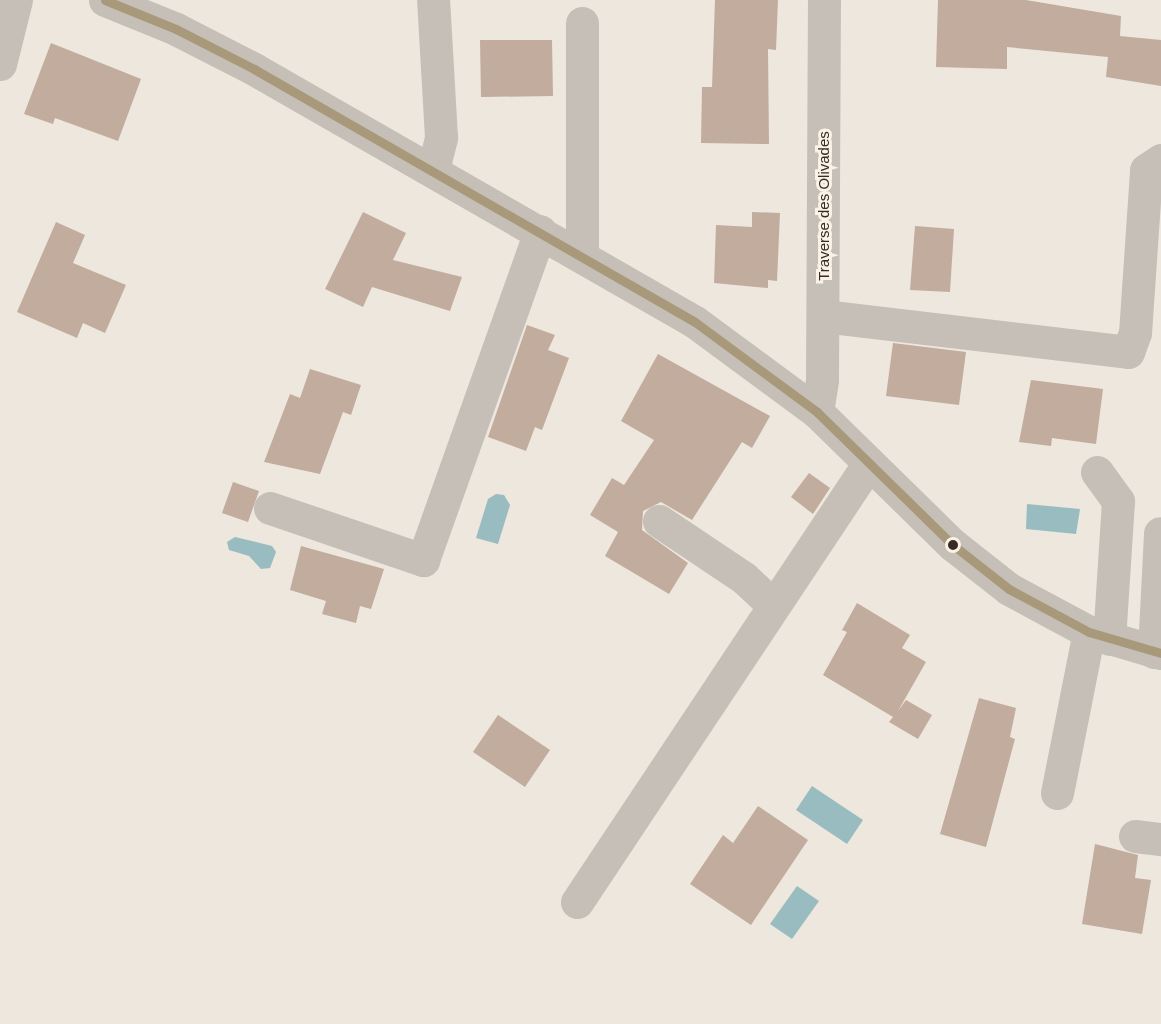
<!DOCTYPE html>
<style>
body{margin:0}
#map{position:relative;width:1161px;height:1024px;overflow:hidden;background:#ede7dd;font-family:Arial,sans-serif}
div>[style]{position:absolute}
.water>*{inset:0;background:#98bcbf}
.building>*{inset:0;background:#c2ac9e}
.minor>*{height:33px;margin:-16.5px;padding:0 16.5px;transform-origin:16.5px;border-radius:16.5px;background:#c5bfb7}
.bus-1>*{height:9px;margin:-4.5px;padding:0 4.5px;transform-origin:4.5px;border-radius:4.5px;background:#a79979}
.dots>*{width:16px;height:16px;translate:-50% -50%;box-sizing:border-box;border:3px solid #faf2e4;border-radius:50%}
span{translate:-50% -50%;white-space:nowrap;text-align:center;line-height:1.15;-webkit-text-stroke:6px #faf2e4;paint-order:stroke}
.street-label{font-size:15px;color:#362c25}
</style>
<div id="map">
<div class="water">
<div style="clip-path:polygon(496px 494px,504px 495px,510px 505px,498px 544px,476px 538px,488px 499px)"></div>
<div style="clip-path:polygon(1027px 504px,1080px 509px,1076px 534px,1026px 529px)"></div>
<div style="clip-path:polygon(235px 537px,272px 546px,276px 552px,270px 568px,261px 569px,249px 556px,229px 550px,227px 542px)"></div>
<div style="clip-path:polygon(812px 786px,863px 820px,847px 844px,796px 810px)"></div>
<div style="clip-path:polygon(797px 886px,819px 901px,792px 939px,770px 924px)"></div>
</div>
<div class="building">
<div style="clip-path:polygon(715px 0,778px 0,776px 50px,768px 49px,769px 144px,701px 143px,702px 87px,712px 87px)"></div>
<div style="clip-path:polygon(938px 0,1026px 0,1121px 16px,1120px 36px,1161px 40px,1161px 86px,1106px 77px,1108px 57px,1007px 47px,1007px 69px,936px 67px)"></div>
<div style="clip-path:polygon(480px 40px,552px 40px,553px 96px,481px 97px)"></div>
<div style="clip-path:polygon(51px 43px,141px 79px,118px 141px,55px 118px,53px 124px,24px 114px)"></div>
<div style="clip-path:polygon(363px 212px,406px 233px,393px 260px,462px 277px,450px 311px,372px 287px,363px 307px,325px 289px)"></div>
<div style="clip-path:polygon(752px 212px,780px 213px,777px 281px,768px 280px,768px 288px,714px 283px,716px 225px,752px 227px)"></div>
<div style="clip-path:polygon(56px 222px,85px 235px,73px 263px,126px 285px,105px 333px,83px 323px,77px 338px,17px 312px)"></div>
<div style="clip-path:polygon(915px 226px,954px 229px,950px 292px,910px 290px)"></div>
<div style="clip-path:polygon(527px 325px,555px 335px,548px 350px,569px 358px,542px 430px,535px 427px,526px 451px,488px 437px)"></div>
<div style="clip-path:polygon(893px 343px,966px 352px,959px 405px,886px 396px)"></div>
<div style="clip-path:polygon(658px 354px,770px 416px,752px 448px,742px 442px,692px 520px,661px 502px,643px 511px,642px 530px,688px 563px,669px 594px,605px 556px,618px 532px,590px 515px,612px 478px,624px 485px,654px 440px,621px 421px)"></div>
<div style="clip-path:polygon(310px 369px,361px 385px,351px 415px,343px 412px,320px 474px,264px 462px,290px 394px,300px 398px)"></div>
<div style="clip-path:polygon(1031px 380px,1103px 389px,1096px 444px,1052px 438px,1051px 446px,1019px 442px)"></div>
<div style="clip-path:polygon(809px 473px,830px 488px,813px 514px,791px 497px)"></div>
<div style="clip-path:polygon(233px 482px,259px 491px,248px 522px,222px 513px)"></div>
<div style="clip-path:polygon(301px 546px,384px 569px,371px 609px,360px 606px,356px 623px,322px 614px,326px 601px,290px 590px)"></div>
<div style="clip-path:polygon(857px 603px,910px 635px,902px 648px,926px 662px,898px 711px,906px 700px,932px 715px,918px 739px,889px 722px,893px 717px,823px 675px,847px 632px,842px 630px)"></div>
<div style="clip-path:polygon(979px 698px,1016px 708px,1010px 737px,1015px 739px,986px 847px,940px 834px)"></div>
<div style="clip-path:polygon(498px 715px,550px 750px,525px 787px,473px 752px)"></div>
<div style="clip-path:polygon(758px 806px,808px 840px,751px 925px,690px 884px,723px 835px,733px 843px)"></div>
<div style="clip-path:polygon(1095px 844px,1138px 855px,1135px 878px,1151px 880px,1142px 934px,1082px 924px)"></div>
</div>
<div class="minor">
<div style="left:105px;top:0;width:77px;rotate:22.2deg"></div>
<div style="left:176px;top:29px;width:88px;rotate:27.1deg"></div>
<div style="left:254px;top:69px;width:508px;rotate:29.84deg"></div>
<div style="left:695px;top:322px;width:152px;rotate:36.4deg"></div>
<div style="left:817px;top:412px;width:190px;rotate:44.4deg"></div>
<div style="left:953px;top:545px;width:71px;rotate:38.2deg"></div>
<div style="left:1009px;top:589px;width:91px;rotate:28.3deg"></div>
<div style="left:1089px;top:632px;width:75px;rotate:16.3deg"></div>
<div style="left:582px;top:23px;width:233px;rotate:90deg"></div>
<div style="left:0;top:64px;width:66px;rotate:-76deg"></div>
<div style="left:433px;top:170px;width:34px;rotate:-76deg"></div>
<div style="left:441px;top:137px;width:137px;rotate:-93.3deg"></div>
<div style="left:823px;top:316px;width:307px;rotate:6.7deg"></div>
<div style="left:1128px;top:352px;width:20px;rotate:-70deg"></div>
<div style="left:1135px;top:333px;width:163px;rotate:-86.1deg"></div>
<div style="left:1146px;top:170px;width:18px;rotate:-34deg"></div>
<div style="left:817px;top:412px;width:33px;rotate:-81deg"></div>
<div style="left:822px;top:379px;width:379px;rotate:-89.7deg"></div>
<div style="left:1097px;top:472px;width:36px;rotate:54deg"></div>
<div style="left:1118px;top:501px;width:138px;rotate:93.7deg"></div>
<div style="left:270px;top:508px;width:162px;rotate:18.8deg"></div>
<div style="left:423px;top:560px;width:349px;rotate:-70.4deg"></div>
<div style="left:659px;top:521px;width:102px;rotate:33.8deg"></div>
<div style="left:744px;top:578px;width:40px;rotate:43deg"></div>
<div style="left:1154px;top:652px;width:119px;rotate:-87.1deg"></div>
<div style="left:1057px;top:793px;width:164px;rotate:-78.8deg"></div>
<div style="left:1135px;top:836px;width:26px;rotate:7deg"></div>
<div style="left:577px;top:902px;width:527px;rotate:-56.37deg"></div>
</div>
<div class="bus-1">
<div style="left:105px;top:0;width:77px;rotate:22.2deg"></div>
<div style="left:176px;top:29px;width:88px;rotate:27.1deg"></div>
<div style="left:254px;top:69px;width:508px;rotate:29.84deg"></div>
<div style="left:695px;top:322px;width:152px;rotate:36.4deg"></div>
<div style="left:817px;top:412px;width:190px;rotate:44.4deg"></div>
<div style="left:953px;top:545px;width:71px;rotate:38.2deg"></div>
<div style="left:1009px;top:589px;width:91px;rotate:28.3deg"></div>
<div style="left:1089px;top:632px;width:75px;rotate:16.3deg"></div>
</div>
<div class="dots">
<div style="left:953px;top:545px;background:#362c25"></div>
</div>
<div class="street-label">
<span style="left:824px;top:206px;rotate:-90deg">Traverse des Olivades</span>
</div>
</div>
